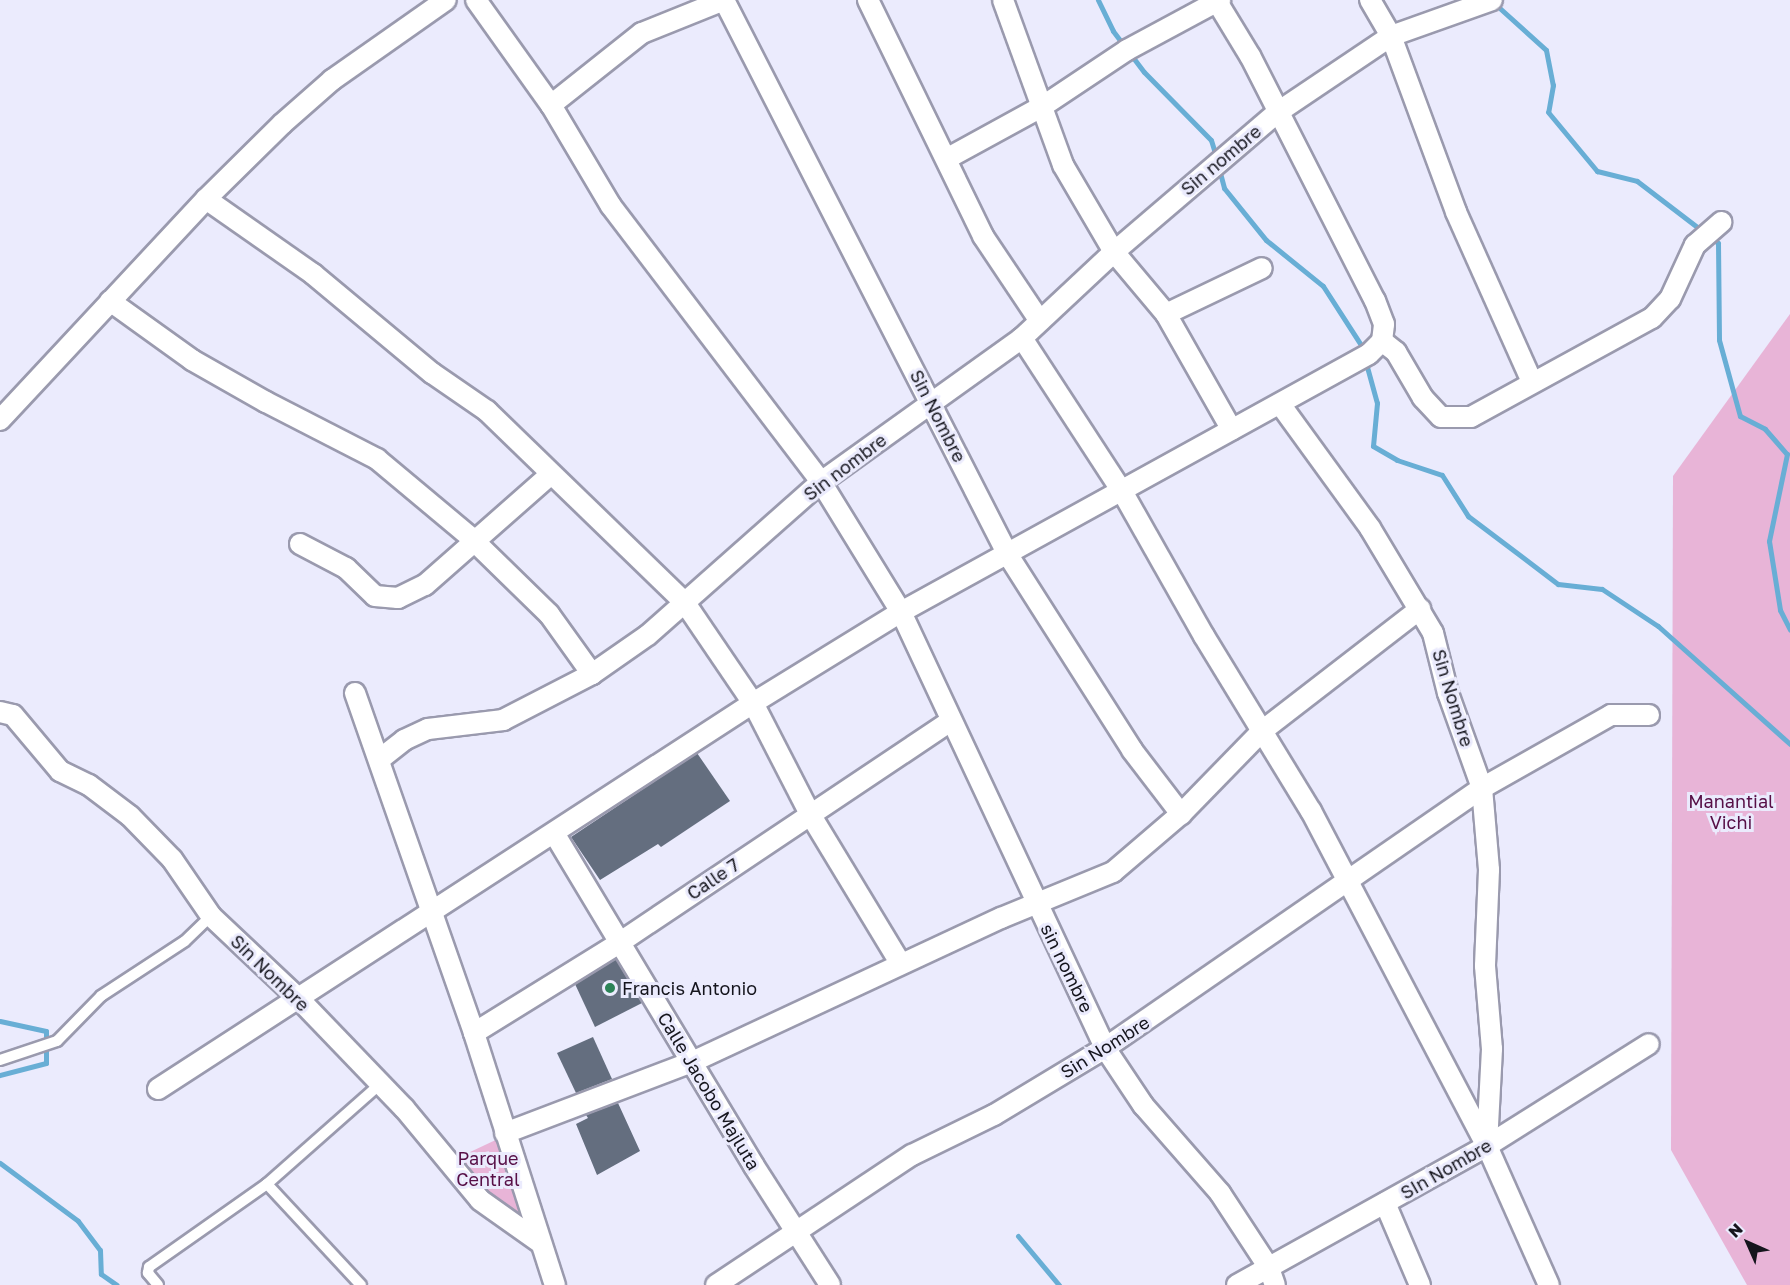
<!DOCTYPE html>
<style>
body{margin:0}
#map{position:relative;width:1790px;height:1285px;overflow:hidden;background:#ebebfd;font-family:"Golos Text",sans-serif}
div>[style]{position:absolute}
.green>*{inset:0;background:#e8b4d7}
.stream>*{height:5px;margin:-2.5px;padding:0 2.5px;transform-origin:2.5px;border-radius:2.5px;background:#68aed5}
.building>*{inset:0;background:#646e7f}
.roads{filter:drop-shadow(2px 0 #9a9aae) drop-shadow(-2px 0 #9a9aae) drop-shadow(0 2px #9a9aae) drop-shadow(0 -2px #9a9aae)}
.service>*{height:10px;margin:-5px;padding:0 5px;transform-origin:5px;border-radius:5px;background:#fff}
.minor>*{height:20px;margin:-10px;padding:0 10px;transform-origin:10px;border-radius:10px;background:#fff}
.dots>*{width:16px;height:16px;translate:-50% -50%;box-sizing:border-box;border:3px solid #ebebfd;border-radius:50%}
span{translate:-50% -50%;white-space:nowrap;text-align:center;line-height:1.15;-webkit-text-stroke:6px #ebebfd;paint-order:stroke}
.street-label{font-size:18px;color:#15151d}
.park-label{font-size:18px;color:#570f47}
.poi-label{font-size:18px;color:#15151d}
.left{translate:0 -50%;text-align:left}
.north{position:absolute;left:1718px;top:1213px;width:60px;height:60px;-webkit-text-stroke:4px #ebebfd;paint-order:stroke;rotate:315deg;font-size:16px;font-weight:700;line-height:24px;text-align:center;color:#15151d}
.north::after{content:'';display:block;margin:auto;width:21px;height:27px;background:#15151d;clip-path:polygon(50% 0,100% 100%,50% 72%,0 100%)}
</style>
<div id="map">
<div class="green">
<div style="clip-path:polygon(1790px 314px,1790px 1285px,1747px 1285px,1671px 1150px,1673px 476px)"></div>
<div style="clip-path:polygon(502px 1137px,534px 1236px,451px 1161px)"></div>
</div>
<div class="stream">
<div style="left:1098px;top:0;width:34px;rotate:64deg"></div>
<div style="left:1113px;top:31px;width:51px;rotate:52.9deg"></div>
<div style="left:1144px;top:72px;width:95px;rotate:45.4deg"></div>
<div style="left:1211px;top:140px;width:21px;rotate:73deg"></div>
<div style="left:1494px;top:3px;width:70px;rotate:42.1deg"></div>
<div style="left:1546px;top:50px;width:36px;rotate:79deg"></div>
<div style="left:1553px;top:85px;width:27px;rotate:100deg"></div>
<div style="left:1548px;top:112px;width:77px;rotate:50.3deg"></div>
<div style="left:1597px;top:171px;width:41px;rotate:14deg"></div>
<div style="left:1637px;top:181px;width:102px;rotate:37.4deg"></div>
<div style="left:1718px;top:243px;width:97px;rotate:89.4deg"></div>
<div style="left:1719px;top:340px;width:79px;rotate:74.6deg"></div>
<div style="left:1740px;top:416px;width:28px;rotate:27deg"></div>
<div style="left:1765px;top:429px;width:33px;rotate:49deg"></div>
<div style="left:1787px;top:454px;width:89px;rotate:101.7deg"></div>
<div style="left:1769px;top:541px;width:70px;rotate:80.9deg"></div>
<div style="left:1780px;top:610px;width:22px;rotate:63deg"></div>
<div style="left:1219px;top:169px;width:20px;rotate:75deg"></div>
<div style="left:1224px;top:188px;width:67px;rotate:51.1deg"></div>
<div style="left:1266px;top:240px;width:73px;rotate:38.9deg"></div>
<div style="left:1323px;top:286px;width:70px;rotate:57.2deg"></div>
<div style="left:1361px;top:345px;width:60px;rotate:74.6deg"></div>
<div style="left:1377px;top:403px;width:43px;rotate:95.3deg"></div>
<div style="left:1373px;top:446px;width:28px;rotate:30deg"></div>
<div style="left:1397px;top:460px;width:47px;rotate:18.4deg"></div>
<div style="left:1442px;top:475px;width:49px;rotate:57.6deg"></div>
<div style="left:1468px;top:516px;width:113px;rotate:37.1deg"></div>
<div style="left:1558px;top:584px;width:44px;rotate:6.5deg"></div>
<div style="left:1602px;top:589px;width:67px;rotate:33.5deg"></div>
<div style="left:1658px;top:626px;width:177px;rotate:41.8deg"></div>
<div style="left:0;top:1021px;width:47px;rotate:12.3deg"></div>
<div style="left:46px;top:1031px;width:32px;rotate:90deg"></div>
<div style="left:46px;top:1063px;width:48px;rotate:165.4deg"></div>
<div style="left:0;top:1163px;width:97px;rotate:36.6deg"></div>
<div style="left:78px;top:1221px;width:36px;rotate:53deg"></div>
<div style="left:100px;top:1250px;width:24px;rotate:88deg"></div>
<div style="left:101px;top:1274px;width:19px;rotate:35deg"></div>
<div style="left:1018px;top:1236px;width:64px;rotate:50.1deg"></div>
</div>
<div class="building">
<div style="clip-path:polygon(697px 753px,730px 801px,661px 847px,658px 844px,600px 880px,571px 837px)"></div>
<div style="clip-path:polygon(616px 959px,642px 1003px,595px 1027px,575px 984px)"></div>
<div style="clip-path:polygon(593px 1037px,612px 1079px,576px 1093px,557px 1053px)"></div>
<div style="clip-path:polygon(618px 1103px,640px 1151px,597px 1175px,576px 1124px,588px 1118px,586px 1115px)"></div>
</div>
<div class="roads">
<div class="service">
<div style="left:0;top:1060px;width:60px;rotate:-18.4deg"></div>
<div style="left:57px;top:1041px;width:63px;rotate:-45.6deg"></div>
<div style="left:101px;top:996px;width:100px;rotate:-33.2deg"></div>
<div style="left:185px;top:941px;width:36px;rotate:-44deg"></div>
<div style="left:267px;top:1184px;width:138px;rotate:47.1deg"></div>
<div style="left:158px;top:1285px;width:16px;rotate:-130deg"></div>
<div style="left:148px;top:1273px;width:6px;rotate:-81deg"></div>
<div style="left:149px;top:1267px;width:144px;rotate:-35.1deg"></div>
<div style="left:267px;top:1184px;width:151px;rotate:-41.5deg"></div>
</div>
<div class="minor">
<div style="left:476px;top:0;width:129px;rotate:54.5deg"></div>
<div style="left:551px;top:105px;width:117px;rotate:59.3deg"></div>
<div style="left:611px;top:206px;width:347px;rotate:52.7deg"></div>
<div style="left:821px;top:482px;width:153px;rotate:58.4deg"></div>
<div style="left:901px;top:612px;width:481px;rotate:64.9deg"></div>
<div style="left:1105px;top:1048px;width:69px;rotate:56.3deg"></div>
<div style="left:1143px;top:1105px;width:117px;rotate:48.8deg"></div>
<div style="left:1220px;top:1193px;width:90px;rotate:56.8deg"></div>
<div style="left:1269px;top:1268px;width:18px;rotate:71deg"></div>
<div style="left:724px;top:0;width:623px;rotate:62.9deg"></div>
<div style="left:1008px;top:555px;width:231px;rotate:57.5deg"></div>
<div style="left:1132px;top:750px;width:81px;rotate:52.6deg"></div>
<div style="left:868px;top:0;width:263px;rotate:64deg"></div>
<div style="left:983px;top:236px;width:102px;rotate:56.2deg"></div>
<div style="left:1003px;top:0;width:176px;rotate:70deg"></div>
<div style="left:1063px;top:165px;width:101px;rotate:59.6deg"></div>
<div style="left:1114px;top:252px;width:81px;rotate:50deg"></div>
<div style="left:1166px;top:314px;width:133px;rotate:60.4deg"></div>
<div style="left:1370px;top:0;width:42px;rotate:59.7deg"></div>
<div style="left:1391px;top:36px;width:188px;rotate:69.7deg"></div>
<div style="left:1456px;top:212px;width:186px;rotate:65.9deg"></div>
<div style="left:551px;top:105px;width:116px;rotate:-38.4deg"></div>
<div style="left:642px;top:33px;width:88px;rotate:-21.9deg"></div>
<div style="left:948px;top:158px;width:108px;rotate:-28.7deg"></div>
<div style="left:1043px;top:106px;width:101px;rotate:-33.7deg"></div>
<div style="left:1127px;top:50px;width:106px;rotate:-28.3deg"></div>
<div style="left:206px;top:199px;width:131px;rotate:35deg"></div>
<div style="left:313px;top:274px;width:155px;rotate:39.8deg"></div>
<div style="left:432px;top:373px;width:67px;rotate:34.6deg"></div>
<div style="left:487px;top:411px;width:276px;rotate:44.1deg"></div>
<div style="left:685px;top:603px;width:121px;rotate:55.8deg"></div>
<div style="left:753px;top:703px;width:125px;rotate:62.8deg"></div>
<div style="left:810px;top:814px;width:175px;rotate:58.8deg"></div>
<div style="left:110px;top:301px;width:101px;rotate:35.7deg"></div>
<div style="left:192px;top:360px;width:85px;rotate:29.6deg"></div>
<div style="left:266px;top:402px;width:125px;rotate:27.2deg"></div>
<div style="left:377px;top:459px;width:120px;rotate:39.9deg"></div>
<div style="left:469px;top:536px;width:112px;rotate:44.3deg"></div>
<div style="left:549px;top:614px;width:74px;rotate:54.4deg"></div>
<div style="left:1166px;top:314px;width:106px;rotate:-25.6deg"></div>
<div style="left:1022px;top:338px;width:185px;rotate:56.9deg"></div>
<div style="left:1123px;top:493px;width:164px;rotate:60.5deg"></div>
<div style="left:1204px;top:636px;width:205px;rotate:58.6deg"></div>
<div style="left:1311px;top:811px;width:378px;rotate:62.3deg"></div>
<div style="left:1487px;top:1146px;width:152px;rotate:66deg"></div>
<div style="left:1382px;top:341px;width:18px;rotate:38deg"></div>
<div style="left:1396px;top:352px;width:53px;rotate:59.6deg"></div>
<div style="left:1423px;top:398px;width:26px;rotate:47deg"></div>
<div style="left:1441px;top:417px;width:30px"></div>
<div style="left:1471px;top:417px;width:206px;rotate:-28.7deg"></div>
<div style="left:1652px;top:318px;width:26px;rotate:-47deg"></div>
<div style="left:1670px;top:299px;width:60px;rotate:-65.2deg"></div>
<div style="left:1695px;top:245px;width:35px;rotate:-41deg"></div>
<div style="left:1280px;top:404px;width:153px;rotate:54deg"></div>
<div style="left:1370px;top:528px;width:122px;rotate:59deg"></div>
<div style="left:1433px;top:633px;width:62px;rotate:76deg"></div>
<div style="left:1448px;top:693px;width:101px;rotate:70.3deg"></div>
<div style="left:1482px;top:788px;width:82px;rotate:85.1deg"></div>
<div style="left:1489px;top:870px;width:96px;rotate:92.4deg"></div>
<div style="left:1485px;top:966px;width:83px;rotate:85.2deg"></div>
<div style="left:1492px;top:1049px;width:97px;rotate:93deg"></div>
<div style="left:0;top:420px;width:302px;rotate:-47deg"></div>
<div style="left:206px;top:199px;width:107px;rotate:-44.6deg"></div>
<div style="left:282px;top:124px;width:67px;rotate:-41.3deg"></div>
<div style="left:332px;top:80px;width:139px;rotate:-35.1deg"></div>
<div style="left:300px;top:544px;width:52px;rotate:27.6deg"></div>
<div style="left:346px;top:568px;width:40px;rotate:44deg"></div>
<div style="left:375px;top:596px;width:23px;rotate:5deg"></div>
<div style="left:398px;top:598px;width:30px;rotate:-26deg"></div>
<div style="left:425px;top:585px;width:168px;rotate:-41.4deg"></div>
<div style="left:355px;top:693px;width:360px;rotate:70.7deg"></div>
<div style="left:474px;top:1033px;width:265px;rotate:72.2deg"></div>
<div style="left:0;top:712px;width:13px;rotate:13deg"></div>
<div style="left:13px;top:715px;width:73px;rotate:50deg"></div>
<div style="left:60px;top:771px;width:32px;rotate:26deg"></div>
<div style="left:89px;top:785px;width:51px;rotate:37.1deg"></div>
<div style="left:130px;top:816px;width:60px;rotate:45.7deg"></div>
<div style="left:172px;top:859px;width:69px;rotate:55.6deg"></div>
<div style="left:211px;top:916px;width:120px;rotate:43.3deg"></div>
<div style="left:298px;top:998px;width:153px;rotate:46.1deg"></div>
<div style="left:404px;top:1108px;width:119px;rotate:50.4deg"></div>
<div style="left:480px;top:1200px;width:72px;rotate:35.4deg"></div>
<div style="left:380px;top:759px;width:31px;rotate:-38deg"></div>
<div style="left:404px;top:740px;width:26px;rotate:-25deg"></div>
<div style="left:428px;top:729px;width:76px;rotate:-6.8deg"></div>
<div style="left:503px;top:720px;width:100px;rotate:-27.3deg"></div>
<div style="left:592px;top:674px;width:68px;rotate:-34.9deg"></div>
<div style="left:648px;top:635px;width:231px;rotate:-41.5deg"></div>
<div style="left:821px;top:482px;width:247px;rotate:-35.6deg"></div>
<div style="left:1022px;top:338px;width:126px;rotate:-43.1deg"></div>
<div style="left:1114px;top:252px;width:216px;rotate:-40.5deg"></div>
<div style="left:1278px;top:112px;width:136px;rotate:-33.9deg"></div>
<div style="left:1391px;top:36px;width:107px;rotate:-19.6deg"></div>
<div style="left:554px;top:833px;width:388px;rotate:59deg"></div>
<div style="left:754px;top:1166px;width:141px;rotate:57.4deg"></div>
<div style="left:474px;top:1033px;width:171px;rotate:-31.8deg"></div>
<div style="left:619px;top:943px;width:399px;rotate:-33.8deg"></div>
<div style="left:158px;top:1089px;width:709px;rotate:-32.97deg"></div>
<div style="left:753px;top:703px;width:174px;rotate:-31.6deg"></div>
<div style="left:901px;top:612px;width:534px;rotate:-28.87deg"></div>
<div style="left:1369px;top:354px;width:18px;rotate:-45deg"></div>
<div style="left:1382px;top:341px;width:17px;rotate:-83deg"></div>
<div style="left:1384px;top:324px;width:25px;rotate:-111deg"></div>
<div style="left:1375px;top:301px;width:275px;rotate:-117deg"></div>
<div style="left:1250px;top:56px;width:66px;rotate:-121.3deg"></div>
<div style="left:505px;top:1133px;width:200px;rotate:-20.8deg"></div>
<div style="left:692px;top:1062px;width:341px;rotate:-25deg"></div>
<div style="left:1001px;top:918px;width:121px;rotate:-22.3deg"></div>
<div style="left:1113px;top:872px;width:89px;rotate:-40.5deg"></div>
<div style="left:1181px;top:814px;width:116px;rotate:-45.7deg"></div>
<div style="left:1262px;top:731px;width:200px;rotate:-37.7deg"></div>
<div style="left:1385px;top:1203px;width:89px;rotate:66.9deg"></div>
<div style="left:716px;top:1285px;width:235px;rotate:-33.6deg"></div>
<div style="left:912px;top:1155px;width:91px;rotate:-26deg"></div>
<div style="left:994px;top:1115px;width:130px;rotate:-31.1deg"></div>
<div style="left:1105px;top:1048px;width:458px;rotate:-34.6deg"></div>
<div style="left:1482px;top:788px;width:148px;rotate:-29.5deg"></div>
<div style="left:1611px;top:715px;width:38px"></div>
<div style="left:1237px;top:1285px;width:286px;rotate:-29.1deg"></div>
<div style="left:1487px;top:1146px;width:191px;rotate:-32.2deg"></div>
</div>
</div>
<div class="dots">
<div style="left:610px;top:988px;background:#2c8357"></div>
</div>
<div class="street-label">
<span style="left:1221px;top:160px;rotate:-40deg">Sin nombre</span>
<span style="left:938px;top:416px;rotate:63deg">Sin Nombre</span>
<span style="left:845px;top:467px;rotate:-37deg">Sin nombre</span>
<span style="left:1453px;top:698px;rotate:73deg">Sin Nombre</span>
<span style="left:713px;top:879px;rotate:-34deg">Calle 7</span>
<span style="left:1067px;top:968px;rotate:64deg">sin nombre</span>
<span style="left:270px;top:973px;rotate:44deg">Sin Nombre</span>
<span style="left:1105px;top:1047px;rotate:-32deg">Sin Nombre</span>
<span style="left:709px;top:1091px;rotate:59deg">Calle Jacobo Majluta</span>
<span style="left:1446px;top:1169px;rotate:-30deg">SIn Nombre</span>
</div>
<div class="park-label">
<span style="left:1731px;top:812px">Manantial<br>Vichi</span>
<span style="left:488px;top:1169px">Parque<br>Central</span>
</div>
<div class="poi-label">
<span class="left" style="left:622px;top:988px">Francis Antonio</span>
</div>
<div class="north">N</div>
</div>
